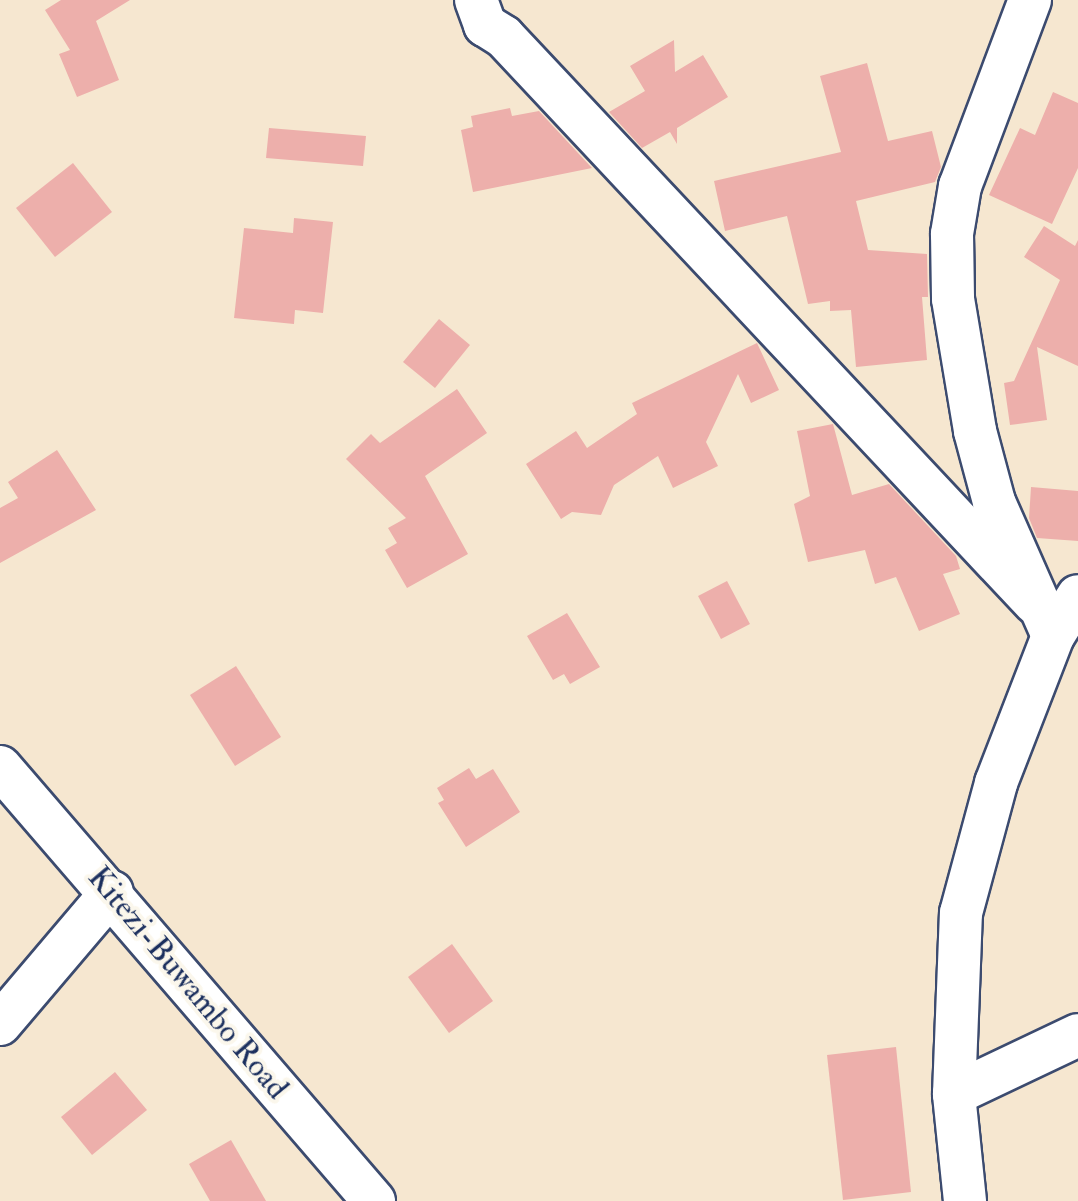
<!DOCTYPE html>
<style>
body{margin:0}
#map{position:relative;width:1078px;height:1201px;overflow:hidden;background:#f6e7d0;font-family:"IM FELL Double Pica",serif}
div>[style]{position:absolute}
.building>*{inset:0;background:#edafab}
.roads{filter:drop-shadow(2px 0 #3c4b6f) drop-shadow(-2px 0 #3c4b6f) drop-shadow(0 2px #3c4b6f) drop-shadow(0 -2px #3c4b6f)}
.minor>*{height:42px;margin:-21px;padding:0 21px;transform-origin:21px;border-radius:21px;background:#fff}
span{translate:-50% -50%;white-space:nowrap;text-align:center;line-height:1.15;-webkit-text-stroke:8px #fbf7ec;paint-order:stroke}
.street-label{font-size:32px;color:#1b2f5e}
</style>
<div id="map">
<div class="building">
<div style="clip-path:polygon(61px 0,130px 0,96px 21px,119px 80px,77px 97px,59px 54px,70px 50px,45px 10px)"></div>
<div style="clip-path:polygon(674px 40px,675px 72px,703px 55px,728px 97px,677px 128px,677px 144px,670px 132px,642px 148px,609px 112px,645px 91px,630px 66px)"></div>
<div style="clip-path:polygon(867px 63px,888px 141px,932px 131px,941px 167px,935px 182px,856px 201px,868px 250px,927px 254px,928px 297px,922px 297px,927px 360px,856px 367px,851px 310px,830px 311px,830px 301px,808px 304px,787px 216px,725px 231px,714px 181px,841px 152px,820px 76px)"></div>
<div style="clip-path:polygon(1053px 92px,1078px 103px,1078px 168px,1052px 224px,989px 195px,1020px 128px,1035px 135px)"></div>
<div style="clip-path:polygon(510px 108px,512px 116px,539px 111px,592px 168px,473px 192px,461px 130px,473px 127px,471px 116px)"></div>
<div style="clip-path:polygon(269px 128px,366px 136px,363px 166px,266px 158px)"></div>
<div style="clip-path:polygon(73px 163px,112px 212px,55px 257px,16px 208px)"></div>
<div style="clip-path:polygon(294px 218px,333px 222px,323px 313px,295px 310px,294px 324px,234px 318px,244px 228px,293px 233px)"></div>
<div style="clip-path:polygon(1044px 226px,1075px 246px,1078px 240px,1078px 366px,1037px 347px,1047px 420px,1010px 425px,1004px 383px,1014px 381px,1060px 280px,1024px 257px)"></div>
<div style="clip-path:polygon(439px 319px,470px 345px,435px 388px,403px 362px)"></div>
<div style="clip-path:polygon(757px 343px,779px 390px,751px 403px,738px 374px,706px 442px,718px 466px,673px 488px,658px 456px,614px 485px,601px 515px,572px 512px,561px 519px,526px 464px,576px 431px,587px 448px,637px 414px,632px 403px)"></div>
<div style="clip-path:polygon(457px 389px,487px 433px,425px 476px,468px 554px,407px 588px,385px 550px,397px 543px,388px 528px,406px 518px,346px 459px,371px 434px,380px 443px)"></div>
<div style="clip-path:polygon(833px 424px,852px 495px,889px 484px,956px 556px,960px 569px,943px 574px,960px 614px,919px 631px,896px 577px,875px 584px,865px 550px,808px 562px,794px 504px,810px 496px,797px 431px)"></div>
<div style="clip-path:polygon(57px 450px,96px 510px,0 563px,0 508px,18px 498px,8px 482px)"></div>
<div style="clip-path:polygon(1031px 487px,1078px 491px,1078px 541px,1037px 538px,1029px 518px)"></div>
<div style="clip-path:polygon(727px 581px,750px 624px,721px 639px,698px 596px)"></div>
<div style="clip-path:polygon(567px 613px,600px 667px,570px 684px,564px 674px,553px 680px,527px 636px)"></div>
<div style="clip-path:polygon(236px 666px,281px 737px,235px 766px,190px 695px)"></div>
<div style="clip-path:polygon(469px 768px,476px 779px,493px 769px,520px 812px,466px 847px,438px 803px,444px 800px,437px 788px)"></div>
<div style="clip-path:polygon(452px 944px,493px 1001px,449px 1033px,408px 977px)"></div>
<div style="clip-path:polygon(896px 1047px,911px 1192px,843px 1200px,827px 1055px)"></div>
<div style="clip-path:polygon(115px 1072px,147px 1110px,92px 1155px,61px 1117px)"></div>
<div style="clip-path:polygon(231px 1140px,266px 1201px,210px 1201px,189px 1164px)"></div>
</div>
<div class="roads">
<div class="minor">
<div style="left:476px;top:0;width:27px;rotate:70deg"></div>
<div style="left:485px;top:25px;width:22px;rotate:32deg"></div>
<div style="left:504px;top:37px;width:776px;rotate:46.83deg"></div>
<div style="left:1030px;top:0;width:199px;rotate:110.6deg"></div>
<div style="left:960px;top:186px;width:49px;rotate:99.5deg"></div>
<div style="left:952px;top:234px;width:65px;rotate:89.1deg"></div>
<div style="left:953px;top:299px;width:134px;rotate:80.5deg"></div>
<div style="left:975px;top:431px;width:73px;rotate:75deg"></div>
<div style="left:994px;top:502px;width:146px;rotate:66.2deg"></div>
<div style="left:0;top:767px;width:573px;rotate:49.25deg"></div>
<div style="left:0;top:1024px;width:173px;rotate:-49.7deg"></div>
<div style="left:954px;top:1094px;width:137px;rotate:-25.4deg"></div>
<div style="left:965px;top:1201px;width:108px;rotate:-95.9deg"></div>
<div style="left:954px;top:1094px;width:181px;rotate:-87.8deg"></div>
<div style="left:961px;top:913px;width:135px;rotate:-74.9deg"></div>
<div style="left:996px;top:783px;width:158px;rotate:-68.8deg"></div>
<div style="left:1053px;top:636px;width:47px;rotate:-58deg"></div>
</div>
</div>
<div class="street-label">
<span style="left:188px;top:983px;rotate:50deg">Kitezi-Buwambo Road</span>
</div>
</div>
